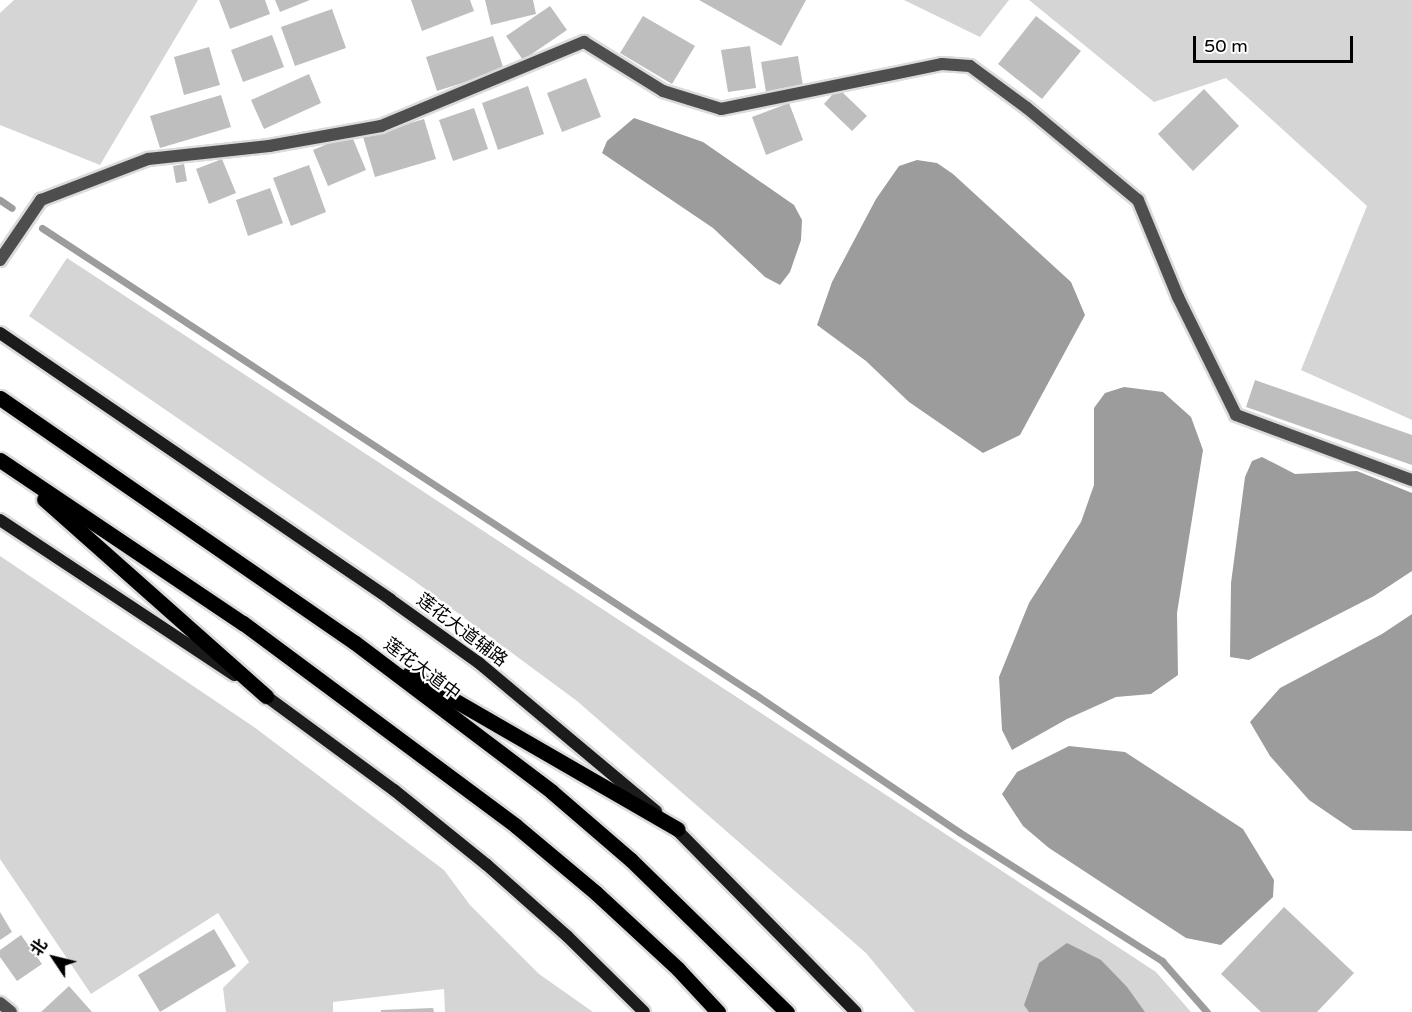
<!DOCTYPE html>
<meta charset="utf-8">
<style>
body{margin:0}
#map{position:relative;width:1412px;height:1012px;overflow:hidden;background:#fff;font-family:"Varela Round","Noto Sans SC",sans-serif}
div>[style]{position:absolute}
.green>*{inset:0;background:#d5d5d5}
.water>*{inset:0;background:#9c9c9c}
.stream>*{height:7px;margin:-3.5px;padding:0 3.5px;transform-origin:3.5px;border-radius:3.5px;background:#9c9c9c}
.building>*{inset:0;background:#bebebe}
.roads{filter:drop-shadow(2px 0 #dbdbdb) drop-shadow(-2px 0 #dbdbdb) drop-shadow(0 2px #dbdbdb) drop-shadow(0 -2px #dbdbdb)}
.street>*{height:12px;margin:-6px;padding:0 6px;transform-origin:6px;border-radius:6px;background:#4e4e4e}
.secondary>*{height:12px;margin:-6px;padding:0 6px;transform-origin:6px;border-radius:6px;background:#1b1b1b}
.primary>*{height:15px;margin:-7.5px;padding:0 7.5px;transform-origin:7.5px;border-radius:7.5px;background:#000}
span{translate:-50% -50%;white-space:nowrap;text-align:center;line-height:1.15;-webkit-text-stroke:4.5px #fff;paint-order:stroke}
.street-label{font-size:18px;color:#000}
.north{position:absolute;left:24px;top:928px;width:60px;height:60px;-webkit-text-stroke:4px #fff;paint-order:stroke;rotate:305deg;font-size:16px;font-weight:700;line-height:24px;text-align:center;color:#000}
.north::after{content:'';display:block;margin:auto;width:21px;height:27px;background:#000;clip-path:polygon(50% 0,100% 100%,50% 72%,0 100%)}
.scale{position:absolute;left:1193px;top:36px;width:160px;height:27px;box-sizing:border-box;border:3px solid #000;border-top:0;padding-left:8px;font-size:18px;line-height:21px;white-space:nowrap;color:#000;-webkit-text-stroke:4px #fff;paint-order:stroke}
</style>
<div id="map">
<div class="green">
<div style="clip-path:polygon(14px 0,198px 0,100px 165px,0 125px,0 13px)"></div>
<div style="clip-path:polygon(904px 0,1009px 0,980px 37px)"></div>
<div style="clip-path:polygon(1029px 0,1412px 0,1412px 420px,1301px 370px,1367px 206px,1226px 78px,1154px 102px)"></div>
<div style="clip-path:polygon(67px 258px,1156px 972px,1191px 1012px,915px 1012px,866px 953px,577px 701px,413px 580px,29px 316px)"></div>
<div style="clip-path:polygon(0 556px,254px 727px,444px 870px,470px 905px,539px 974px,593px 1012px,445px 1012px,444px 989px,333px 1002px,333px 1012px,226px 1012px,223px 988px,249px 962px,218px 913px,91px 994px,0 859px)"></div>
</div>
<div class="water">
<div style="clip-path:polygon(634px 118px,703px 142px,794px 205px,802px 220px,801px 240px,790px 272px,780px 285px,765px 277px,713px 228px,602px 153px,607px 141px)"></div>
<div style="clip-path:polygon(917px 160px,937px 163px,953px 174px,1071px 282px,1085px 315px,1020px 435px,983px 453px,909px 402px,866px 361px,817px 325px,832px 282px,876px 199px,899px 166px)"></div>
<div style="clip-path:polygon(1124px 387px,1163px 392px,1191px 417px,1203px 450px,1177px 613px,1178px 675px,1151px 694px,1116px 697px,1067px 719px,1012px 750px,1002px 730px,999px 677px,1029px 603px,1081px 522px,1094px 485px,1094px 408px,1105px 393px)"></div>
<div style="clip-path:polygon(1262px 457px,1295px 474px,1357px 471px,1412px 493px,1412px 571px,1374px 596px,1249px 660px,1230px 657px,1231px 583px,1245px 477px,1252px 461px)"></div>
<div style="clip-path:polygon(1412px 614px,1412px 831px,1353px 830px,1309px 800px,1270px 756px,1250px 722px,1280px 688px,1382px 634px)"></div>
<div style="clip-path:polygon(1069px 746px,1125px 752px,1243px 829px,1274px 880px,1273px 897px,1221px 945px,1186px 938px,1049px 848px,1023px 826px,1002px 794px,1017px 772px)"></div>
<div style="clip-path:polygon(1067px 943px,1101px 960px,1127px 987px,1145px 1012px,1029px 1012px,1024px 1005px,1039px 963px)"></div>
</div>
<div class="stream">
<div style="left:0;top:200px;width:14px;rotate:34deg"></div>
<div style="left:42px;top:228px;width:850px;rotate:33.19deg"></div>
<div style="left:753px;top:693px;width:249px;rotate:34deg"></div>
<div style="left:959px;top:832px;width:241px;rotate:32.4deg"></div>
<div style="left:1162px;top:961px;width:68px;rotate:48.6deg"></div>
</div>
<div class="building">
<div style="clip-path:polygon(219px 0,265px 0,270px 14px,230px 29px)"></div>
<div style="clip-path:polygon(275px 0,310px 0,280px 12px)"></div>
<div style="clip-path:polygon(411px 0,470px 0,474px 11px,422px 31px)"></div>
<div style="clip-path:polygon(485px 0,533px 0,536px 14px,491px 25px)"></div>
<div style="clip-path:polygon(699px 0,806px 0,781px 46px)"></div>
<div style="clip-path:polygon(550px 6px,567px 30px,523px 60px,506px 36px)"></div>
<div style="clip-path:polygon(332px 9px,346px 48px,295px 66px,281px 27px)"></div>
<div style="clip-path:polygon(643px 16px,695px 46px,672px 84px,620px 53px)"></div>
<div style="clip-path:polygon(1036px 16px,1081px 51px,1042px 99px,998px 64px)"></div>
<div style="clip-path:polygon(272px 35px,284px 67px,243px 82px,231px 50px)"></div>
<div style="clip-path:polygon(493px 36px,504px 70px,437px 91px,426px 57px)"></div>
<div style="clip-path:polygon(750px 46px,756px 88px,728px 92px,721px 50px)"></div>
<div style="clip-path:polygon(209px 47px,220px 85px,184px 95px,174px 57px)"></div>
<div style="clip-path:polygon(798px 56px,803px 86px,766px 92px,761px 62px)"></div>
<div style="clip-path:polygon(309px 74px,321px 103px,264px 129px,251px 100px)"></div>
<div style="clip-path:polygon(586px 78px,601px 117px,562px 132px,547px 93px)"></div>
<div style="clip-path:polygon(528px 86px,544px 134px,498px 150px,482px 103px)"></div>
<div style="clip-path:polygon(838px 88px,867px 116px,852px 131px,824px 104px)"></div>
<div style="clip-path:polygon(1204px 89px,1239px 126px,1193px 171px,1158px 134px)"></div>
<div style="clip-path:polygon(221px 95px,231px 127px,160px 148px,150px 116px)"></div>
<div style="clip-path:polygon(789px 103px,803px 140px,766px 155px,752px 117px)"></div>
<div style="clip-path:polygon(474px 108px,488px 149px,453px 161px,439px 120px)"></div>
<div style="clip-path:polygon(424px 119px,436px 159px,375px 177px,363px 137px)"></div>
<div style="clip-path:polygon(351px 134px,366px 170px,328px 186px,313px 150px)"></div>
<div style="clip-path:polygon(222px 159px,236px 193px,209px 204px,196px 169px)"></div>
<div style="clip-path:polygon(184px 164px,187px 181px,176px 183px,173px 166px)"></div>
<div style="clip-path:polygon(309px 165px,326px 212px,291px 226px,273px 178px)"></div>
<div style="clip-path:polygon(270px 188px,283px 223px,248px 236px,236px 200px)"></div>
<div style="clip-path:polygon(1255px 380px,1412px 435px,1412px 465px,1246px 407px)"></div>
<div style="clip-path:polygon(1284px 907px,1354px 973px,1317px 1012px,1261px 1012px,1221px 974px)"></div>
<div style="clip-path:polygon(0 912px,12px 932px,0 940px)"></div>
<div style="clip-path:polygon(214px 929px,236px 966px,160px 1012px,138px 975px)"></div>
<div style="clip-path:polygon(21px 935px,42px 964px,17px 981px,0 957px,0 950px)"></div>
<div style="clip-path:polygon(69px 986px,92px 1012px,41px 1012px)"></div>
<div style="clip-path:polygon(433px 1008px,434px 1012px,381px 1012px,381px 1010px)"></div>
</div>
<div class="roads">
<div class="street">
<div style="left:0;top:260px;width:73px;rotate:-55.7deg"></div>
<div style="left:41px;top:200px;width:115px;rotate:-21deg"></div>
<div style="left:148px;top:159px;width:122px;rotate:-6.1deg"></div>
<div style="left:269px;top:146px;width:114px;rotate:-10.1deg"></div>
<div style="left:381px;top:126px;width:220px;rotate:-22.5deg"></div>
<div style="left:584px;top:42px;width:93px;rotate:31.8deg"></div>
<div style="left:663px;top:91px;width:61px;rotate:17.2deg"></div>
<div style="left:721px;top:109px;width:226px;rotate:-11.5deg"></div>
<div style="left:942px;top:64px;width:28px;rotate:4deg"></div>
<div style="left:970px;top:66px;width:71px;rotate:36.4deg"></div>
<div style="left:1027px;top:108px;width:144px;rotate:39.7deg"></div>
<div style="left:1138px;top:200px;width:105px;rotate:67.6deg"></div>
<div style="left:1178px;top:297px;width:131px;rotate:63.8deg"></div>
<div style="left:1236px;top:415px;width:188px;rotate:20.3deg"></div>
<div style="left:0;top:1003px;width:14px;rotate:39deg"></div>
</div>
<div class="secondary">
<div style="left:0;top:333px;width:473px;rotate:34.3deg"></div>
<div style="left:391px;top:600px;width:108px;rotate:35.6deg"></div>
<div style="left:479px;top:663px;width:231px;rotate:39.9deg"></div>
<div style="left:0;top:520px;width:281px;rotate:33.5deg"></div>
<div style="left:259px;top:691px;width:167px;rotate:36.3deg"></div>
<div style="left:394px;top:790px;width:119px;rotate:38.9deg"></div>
<div style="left:487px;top:865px;width:107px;rotate:41.6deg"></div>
<div style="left:567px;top:936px;width:108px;rotate:44.6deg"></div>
<div style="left:672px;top:825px;width:262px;rotate:45.5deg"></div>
</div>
<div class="primary">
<div style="left:0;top:398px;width:430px;rotate:34.6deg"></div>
<div style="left:354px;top:642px;width:248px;rotate:37.1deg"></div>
<div style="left:552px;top:792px;width:104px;rotate:40.7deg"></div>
<div style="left:631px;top:860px;width:218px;rotate:44.3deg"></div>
<div style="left:0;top:460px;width:293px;rotate:33.9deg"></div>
<div style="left:243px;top:623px;width:340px;rotate:36.6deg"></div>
<div style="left:516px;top:826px;width:104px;rotate:39.9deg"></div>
<div style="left:596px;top:893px;width:112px;rotate:42.8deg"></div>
<div style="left:678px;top:969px;width:59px;rotate:47.1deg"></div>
<div style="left:44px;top:499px;width:297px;rotate:41.6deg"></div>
<div style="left:409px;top:674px;width:310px;rotate:30deg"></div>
</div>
</div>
<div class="street-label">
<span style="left:462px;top:630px;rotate:37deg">莲花大道辅路</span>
<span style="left:422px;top:669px;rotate:37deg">莲花大道中</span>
</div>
<div class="north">北</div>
<div class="scale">50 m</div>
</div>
